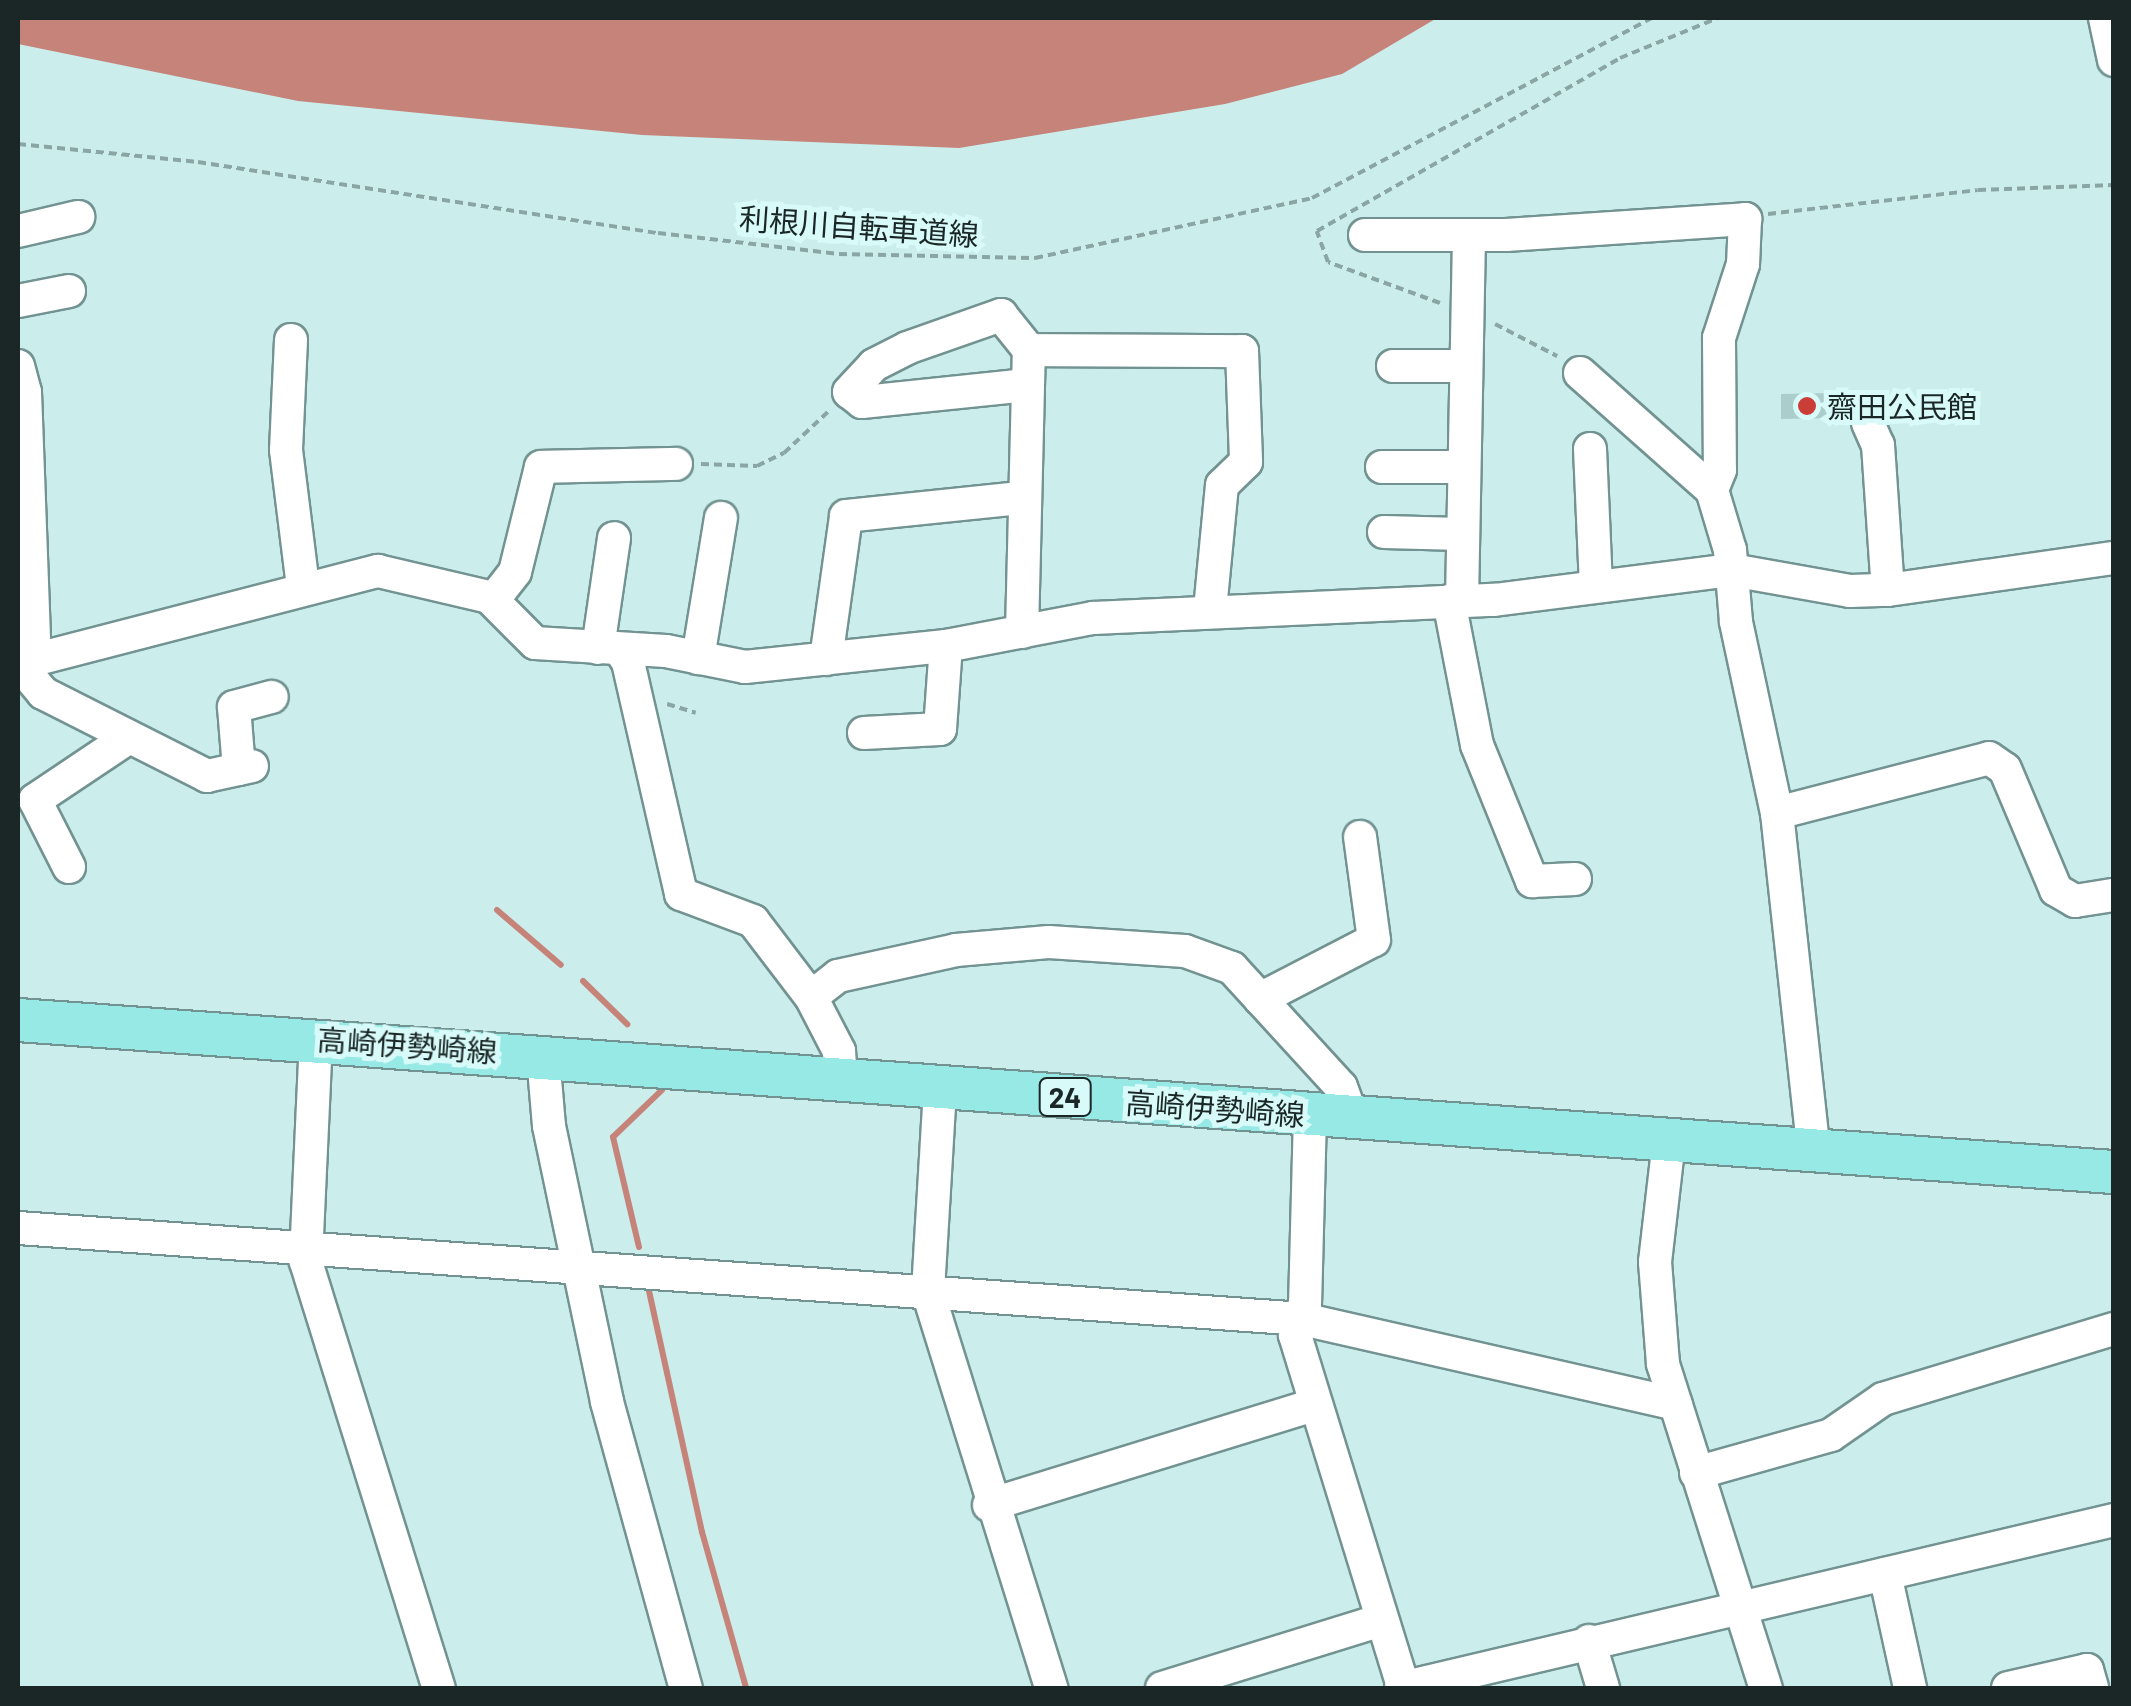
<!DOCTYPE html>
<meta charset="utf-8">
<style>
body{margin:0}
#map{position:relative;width:2131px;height:1706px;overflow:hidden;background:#cbeeec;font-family:Barlow,"Noto Sans JP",sans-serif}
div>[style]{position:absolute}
.water>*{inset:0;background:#c6837a}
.stream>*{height:6px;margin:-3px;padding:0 3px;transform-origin:3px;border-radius:3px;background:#c6837a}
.building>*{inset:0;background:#abcdcb}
.path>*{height:4px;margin-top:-2px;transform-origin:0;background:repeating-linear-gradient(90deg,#8aa5a3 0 8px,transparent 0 13px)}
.roads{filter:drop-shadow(2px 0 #729391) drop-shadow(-2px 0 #729391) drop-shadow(0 2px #729391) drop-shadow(0 -2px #729391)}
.minor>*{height:32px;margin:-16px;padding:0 16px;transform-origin:16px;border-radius:16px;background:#fff}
.major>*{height:42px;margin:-21px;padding:0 21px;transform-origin:21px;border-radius:21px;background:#97e9e6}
.dots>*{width:28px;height:28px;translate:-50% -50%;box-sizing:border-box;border:5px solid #d8fbf9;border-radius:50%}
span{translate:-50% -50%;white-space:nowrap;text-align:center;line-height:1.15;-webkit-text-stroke:10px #d8fbf9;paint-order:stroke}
.shield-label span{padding:2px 8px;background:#d8fbf9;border:2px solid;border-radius:8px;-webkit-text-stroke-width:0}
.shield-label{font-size:28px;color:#1a2726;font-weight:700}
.street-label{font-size:30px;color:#1a2726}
.poi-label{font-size:30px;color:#1a2726}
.left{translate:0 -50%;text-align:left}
.frame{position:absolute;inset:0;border:20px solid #1a2726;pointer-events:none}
</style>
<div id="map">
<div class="water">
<div style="clip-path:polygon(18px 18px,1437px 18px,1342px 74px,1225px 104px,959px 148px,642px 135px,298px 101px,18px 44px)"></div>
</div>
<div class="stream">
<div style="left:497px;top:910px;width:84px;rotate:40.7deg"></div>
<div style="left:583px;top:981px;width:62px;rotate:44.3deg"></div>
<div style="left:639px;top:1247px;width:113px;rotate:-103.3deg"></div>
<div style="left:613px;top:1137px;width:68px;rotate:-43.8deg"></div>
<div style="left:649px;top:1291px;width:247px;rotate:77.6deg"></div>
<div style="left:702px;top:1532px;width:162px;rotate:74.2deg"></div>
</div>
<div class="building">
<div style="clip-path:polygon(1832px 393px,1833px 418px,1781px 419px,1781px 394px)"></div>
</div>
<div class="path">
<div style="left:18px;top:144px;width:181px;rotate:5.7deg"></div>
<div style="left:198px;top:162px;width:465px;rotate:8.8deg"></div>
<div style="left:658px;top:233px;width:182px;rotate:6.6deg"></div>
<div style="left:839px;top:254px;width:196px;rotate:1.2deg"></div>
<div style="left:1035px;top:258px;width:283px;rotate:-12.2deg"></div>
<div style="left:1312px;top:198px;width:385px;rotate:-27.9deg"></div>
<div style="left:1768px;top:214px;width:211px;rotate:-6.5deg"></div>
<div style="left:1978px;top:190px;width:136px;rotate:-2.1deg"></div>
<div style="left:1440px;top:303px;width:119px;rotate:-159.9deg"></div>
<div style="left:1328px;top:262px;width:33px;rotate:-110deg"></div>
<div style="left:1317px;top:231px;width:349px;rotate:-29.7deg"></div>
<div style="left:1620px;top:58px;width:106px;rotate:-22.2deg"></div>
<div style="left:1495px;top:324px;width:70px;rotate:27.3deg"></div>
<div style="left:701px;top:464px;width:56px;rotate:2deg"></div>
<div style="left:757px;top:466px;width:30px;rotate:-26deg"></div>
<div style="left:784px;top:453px;width:64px;rotate:-43.1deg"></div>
<div style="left:667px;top:704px;width:30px;rotate:17deg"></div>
</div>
<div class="roads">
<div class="minor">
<div style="left:2105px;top:18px;width:43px;rotate:77.9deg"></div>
<div style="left:18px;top:231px;width:62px;rotate:-13.1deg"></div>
<div style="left:1365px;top:235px;width:141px"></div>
<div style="left:1506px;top:235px;width:240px;rotate:-3.8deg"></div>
<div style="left:1745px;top:219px;width:45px;rotate:92.5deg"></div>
<div style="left:1743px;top:264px;width:78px;rotate:108deg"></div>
<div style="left:1719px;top:338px;width:132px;rotate:89.6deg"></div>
<div style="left:1720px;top:470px;width:22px;rotate:112deg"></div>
<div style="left:1712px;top:490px;width:63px;rotate:73.3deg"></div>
<div style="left:1730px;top:550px;width:72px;rotate:85.2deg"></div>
<div style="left:1736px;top:622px;width:195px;rotate:77.9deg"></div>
<div style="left:1777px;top:813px;width:341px;rotate:83.8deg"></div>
<div style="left:18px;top:301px;width:52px;rotate:-11.1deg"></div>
<div style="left:291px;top:340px;width:110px;rotate:92.6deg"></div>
<div style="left:286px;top:450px;width:137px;rotate:82.9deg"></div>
<div style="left:18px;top:366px;width:27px;rotate:75deg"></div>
<div style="left:25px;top:392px;width:267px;rotate:87.9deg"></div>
<div style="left:1393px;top:366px;width:70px"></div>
<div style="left:1580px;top:373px;width:176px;rotate:41.6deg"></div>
<div style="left:1027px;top:385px;width:166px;rotate:174.1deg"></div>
<div style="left:862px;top:402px;width:16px;rotate:-142deg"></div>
<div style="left:849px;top:392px;width:37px;rotate:-47deg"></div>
<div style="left:874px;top:365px;width:37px;rotate:-27deg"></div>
<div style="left:907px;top:348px;width:100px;rotate:-19.3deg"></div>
<div style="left:1001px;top:315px;width:45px;rotate:51.3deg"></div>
<div style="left:1868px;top:423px;width:24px;rotate:66deg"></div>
<div style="left:1878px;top:445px;width:145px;rotate:86.1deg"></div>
<div style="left:1590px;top:449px;width:136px;rotate:87.5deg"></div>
<div style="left:1382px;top:467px;width:81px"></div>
<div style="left:1384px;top:532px;width:78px;rotate:1.5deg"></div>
<div style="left:494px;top:599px;width:34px;rotate:-52deg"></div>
<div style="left:515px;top:572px;width:108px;rotate:-76.1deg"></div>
<div style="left:541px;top:467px;width:135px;rotate:-1.3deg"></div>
<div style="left:1449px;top:601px;width:147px;rotate:79deg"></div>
<div style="left:1477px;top:745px;width:147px;rotate:68deg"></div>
<div style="left:1532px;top:881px;width:43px;rotate:-2.7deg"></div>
<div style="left:1462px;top:601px;width:365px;rotate:-88.9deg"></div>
<div style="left:1022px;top:632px;width:282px;rotate:-88.6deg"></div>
<div style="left:1029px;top:350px;width:213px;rotate:0.3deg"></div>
<div style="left:1242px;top:351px;width:111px;rotate:87.9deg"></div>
<div style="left:1246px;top:462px;width:33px;rotate:136deg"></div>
<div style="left:1222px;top:485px;width:126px;rotate:95.5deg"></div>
<div style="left:598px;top:648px;width:111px;rotate:-81.7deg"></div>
<div style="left:620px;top:650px;width:14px;rotate:56deg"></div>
<div style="left:628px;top:662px;width:238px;rotate:77.1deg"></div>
<div style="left:681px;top:894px;width:77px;rotate:20.6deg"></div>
<div style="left:753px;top:921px;width:96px;rotate:52.7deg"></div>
<div style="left:811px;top:997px;width:61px;rotate:62.6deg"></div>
<div style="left:839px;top:1051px;width:27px;rotate:86deg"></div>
<div style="left:698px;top:658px;width:142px;rotate:-80.7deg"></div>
<div style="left:826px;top:659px;width:144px;rotate:-82deg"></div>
<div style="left:846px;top:516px;width:176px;rotate:-5.9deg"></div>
<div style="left:18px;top:663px;width:39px;rotate:50deg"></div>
<div style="left:43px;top:693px;width:184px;rotate:26.8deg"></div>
<div style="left:207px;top:776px;width:46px;rotate:-12.5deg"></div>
<div style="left:18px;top:664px;width:372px;rotate:-14.5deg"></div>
<div style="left:378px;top:571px;width:114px;rotate:13.2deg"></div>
<div style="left:489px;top:597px;width:65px;rotate:45deg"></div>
<div style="left:535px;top:643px;width:131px;rotate:3.5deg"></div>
<div style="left:666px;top:651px;width:81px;rotate:11.4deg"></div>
<div style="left:745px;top:667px;width:202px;rotate:-6deg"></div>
<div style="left:946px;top:646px;width:150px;rotate:-10.8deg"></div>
<div style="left:1093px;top:618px;width:401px;rotate:-2.6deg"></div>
<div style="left:1494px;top:600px;width:240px;rotate:-7.2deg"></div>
<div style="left:1732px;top:570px;width:120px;rotate:10.1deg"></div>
<div style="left:1850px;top:591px;width:38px;rotate:-2deg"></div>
<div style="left:1888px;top:590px;width:228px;rotate:-8.1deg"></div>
<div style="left:864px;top:733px;width:76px;rotate:-3deg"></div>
<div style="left:940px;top:729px;width:83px;rotate:-85.9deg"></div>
<div style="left:239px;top:769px;width:62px;rotate:-94.6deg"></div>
<div style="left:234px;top:707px;width:39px;rotate:-15deg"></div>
<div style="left:1777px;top:813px;width:219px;rotate:-14.5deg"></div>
<div style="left:1989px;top:758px;width:19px;rotate:35deg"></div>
<div style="left:2005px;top:769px;width:131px;rotate:67.1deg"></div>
<div style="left:2056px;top:890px;width:22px;rotate:30deg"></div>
<div style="left:2075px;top:901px;width:39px;rotate:-9deg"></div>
<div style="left:69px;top:867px;width:75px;rotate:-116.9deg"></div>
<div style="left:35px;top:800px;width:113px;rotate:-33.8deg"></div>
<div style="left:811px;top:997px;width:34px;rotate:-38deg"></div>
<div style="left:838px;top:976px;width:121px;rotate:-12.4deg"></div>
<div style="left:956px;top:950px;width:93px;rotate:-4.9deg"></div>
<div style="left:1049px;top:942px;width:136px;rotate:3.8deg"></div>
<div style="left:1185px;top:951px;width:50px;rotate:19.9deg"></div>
<div style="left:1232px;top:968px;width:161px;rotate:47.5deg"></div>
<div style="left:1341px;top:1087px;width:33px;rotate:70deg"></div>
<div style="left:1260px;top:999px;width:128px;rotate:-27.4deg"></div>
<div style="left:1374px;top:940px;width:104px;rotate:-97.7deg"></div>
<div style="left:316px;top:1038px;width:224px;rotate:92.6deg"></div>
<div style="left:306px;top:1262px;width:446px;rotate:72.7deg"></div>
<div style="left:543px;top:1056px;width:70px;rotate:85.1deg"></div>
<div style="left:549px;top:1126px;width:282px;rotate:78.1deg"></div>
<div style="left:607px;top:1402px;width:297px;rotate:74.6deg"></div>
<div style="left:940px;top:1089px;width:203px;rotate:93.4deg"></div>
<div style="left:928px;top:1292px;width:415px;rotate:72.7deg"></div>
<div style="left:1310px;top:1115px;width:188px;rotate:91.5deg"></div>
<div style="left:1305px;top:1303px;width:34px;rotate:107deg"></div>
<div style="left:1295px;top:1335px;width:368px;rotate:72.9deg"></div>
<div style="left:1669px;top:1141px;width:122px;rotate:96.6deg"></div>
<div style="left:1655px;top:1262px;width:102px;rotate:85.5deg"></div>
<div style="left:1663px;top:1364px;width:340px;rotate:72.4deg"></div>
<div style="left:18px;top:1228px;width:1287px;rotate:4.05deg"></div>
<div style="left:1302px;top:1319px;width:383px;rotate:12.8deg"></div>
<div style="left:1696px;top:1473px;width:140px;rotate:-15.7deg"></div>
<div style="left:1831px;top:1435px;width:63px;rotate:-34.7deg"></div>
<div style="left:1883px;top:1399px;width:241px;rotate:-16.9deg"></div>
<div style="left:989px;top:1505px;width:340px;rotate:-17.1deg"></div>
<div style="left:1885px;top:1574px;width:117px;rotate:77.6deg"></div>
<div style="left:1589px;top:1641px;width:49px;rotate:73.4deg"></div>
<div style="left:1162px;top:1688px;width:229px;rotate:-17.2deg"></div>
<div style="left:1401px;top:1688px;width:733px;rotate:-13.26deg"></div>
<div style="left:2008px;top:1688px;width:81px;rotate:-12.8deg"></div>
<div style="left:2087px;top:1670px;width:19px;rotate:74deg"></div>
</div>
<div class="major">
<div style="left:18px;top:1020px;width:2102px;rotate:4.15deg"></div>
</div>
</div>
<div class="dots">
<div style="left:1807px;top:406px;background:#cb3d37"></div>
</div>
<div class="shield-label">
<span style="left:1065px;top:1097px">24</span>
</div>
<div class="street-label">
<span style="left:859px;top:226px;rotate:4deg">利根川自転車道線</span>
<span style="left:407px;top:1045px;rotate:4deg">高崎伊勢崎線</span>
<span style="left:1215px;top:1108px;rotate:4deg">高崎伊勢崎線</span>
</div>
<div class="poi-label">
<span class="left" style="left:1827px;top:406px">齋田公民館</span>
</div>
<div class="frame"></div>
</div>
